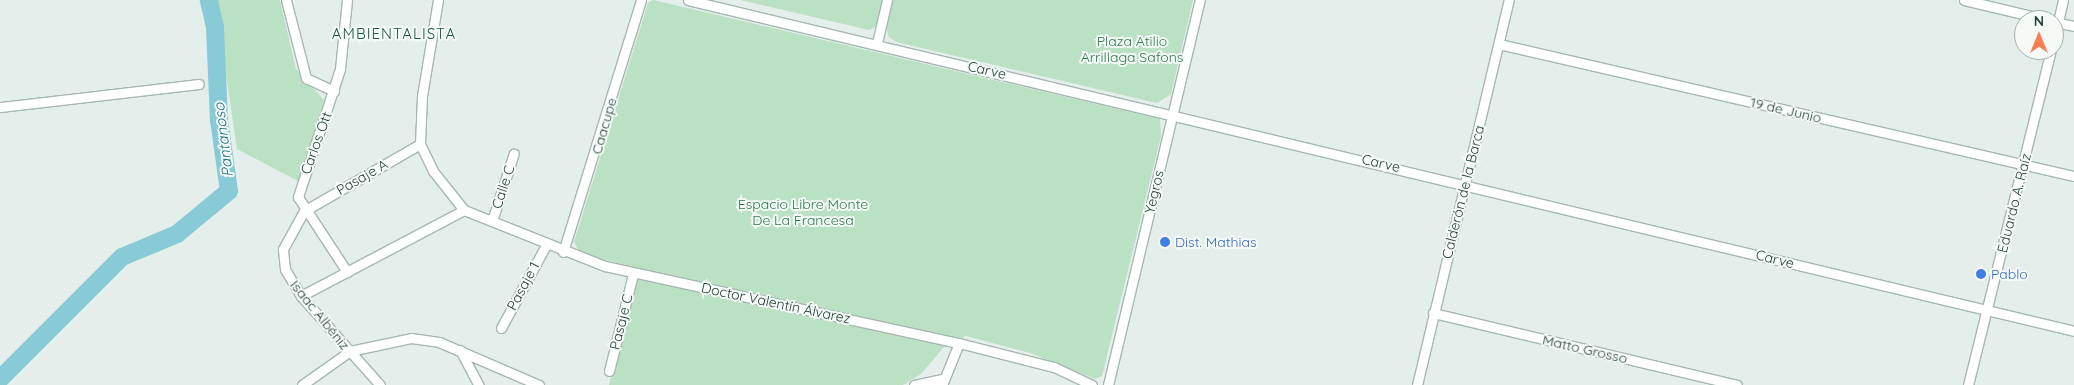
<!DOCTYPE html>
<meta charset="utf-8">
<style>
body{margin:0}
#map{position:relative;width:2074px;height:385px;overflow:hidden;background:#e4eeea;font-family:Quicksand,sans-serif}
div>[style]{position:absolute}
.green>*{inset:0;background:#bbe1c5}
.river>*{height:18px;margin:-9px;padding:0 9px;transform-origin:9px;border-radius:9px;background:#88cbd7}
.roads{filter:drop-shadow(1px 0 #a6b7b1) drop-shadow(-1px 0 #a6b7b1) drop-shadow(0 1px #a6b7b1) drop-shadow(0 -1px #a6b7b1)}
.street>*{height:9px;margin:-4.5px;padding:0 4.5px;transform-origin:4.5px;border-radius:4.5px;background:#fff}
.dots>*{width:14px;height:14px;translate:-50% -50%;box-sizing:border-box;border:2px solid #f5faf7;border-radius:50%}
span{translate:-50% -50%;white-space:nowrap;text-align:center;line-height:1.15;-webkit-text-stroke:4px #f5faf7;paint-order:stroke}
.park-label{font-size:14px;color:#287c49}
.street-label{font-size:14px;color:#214239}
.shop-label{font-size:14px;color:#366cbe}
.left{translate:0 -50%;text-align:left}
.neighbourhood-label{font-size:15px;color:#1b5647;letter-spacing:1px}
.water-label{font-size:15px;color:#167183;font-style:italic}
.north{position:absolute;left:2014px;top:10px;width:50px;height:50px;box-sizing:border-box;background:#f5faf7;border:1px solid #a0b0ab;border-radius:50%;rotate:0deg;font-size:14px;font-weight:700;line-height:20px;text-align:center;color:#214239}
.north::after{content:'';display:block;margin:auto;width:18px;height:22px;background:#fc7d54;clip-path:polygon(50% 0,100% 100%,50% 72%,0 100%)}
</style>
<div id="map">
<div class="green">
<div style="clip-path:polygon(215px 0,280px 0,296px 69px,324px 100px,298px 181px,237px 149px)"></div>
<div style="clip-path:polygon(653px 0,1160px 119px,1161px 136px,1102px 376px,1095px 379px,1030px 353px,966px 336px,943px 348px,922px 373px,903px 385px,609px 385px,639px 268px,581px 254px,574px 242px,648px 3px)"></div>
<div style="clip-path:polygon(740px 0,884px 0,877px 26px,869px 30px)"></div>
<div style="clip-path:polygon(893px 0,1193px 0,1171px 94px,1157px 103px,896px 42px,888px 36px,887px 27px)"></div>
</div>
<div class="river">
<div style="left:0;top:379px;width:173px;rotate:-45deg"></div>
<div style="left:122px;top:257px;width:60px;rotate:-22.7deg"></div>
<div style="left:177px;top:234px;width:67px;rotate:-39.6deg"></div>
<div style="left:229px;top:191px;width:72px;rotate:-98deg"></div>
<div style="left:219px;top:120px;width:93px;rotate:-92.5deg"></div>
<div style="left:215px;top:27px;width:28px;rotate:-103deg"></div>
</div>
<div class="roads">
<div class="street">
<div style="left:286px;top:0;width:81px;rotate:75.6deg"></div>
<div style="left:306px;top:78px;width:31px;rotate:25deg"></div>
<div style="left:347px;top:0;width:69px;rotate:95.8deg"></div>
<div style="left:340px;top:69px;width:135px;rotate:108.2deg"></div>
<div style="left:298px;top:197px;width:90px;rotate:56.8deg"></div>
<div style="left:438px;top:0;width:97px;rotate:99.5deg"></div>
<div style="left:422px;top:96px;width:48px;rotate:92.4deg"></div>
<div style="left:420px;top:144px;width:30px;rotate:64deg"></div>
<div style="left:433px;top:171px;width:50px;rotate:51.5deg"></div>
<div style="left:464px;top:210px;width:152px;rotate:21.7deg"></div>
<div style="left:605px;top:266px;width:362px;rotate:12.3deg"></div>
<div style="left:959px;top:343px;width:98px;rotate:14.2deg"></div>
<div style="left:1054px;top:367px;width:42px;rotate:25.3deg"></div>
<div style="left:688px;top:0;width:1425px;rotate:13.43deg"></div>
<div style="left:1964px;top:0;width:86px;rotate:13.4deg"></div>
<div style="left:2054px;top:22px;width:20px;rotate:11deg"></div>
<div style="left:2054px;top:39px;width:40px;rotate:-77deg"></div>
<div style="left:877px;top:43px;width:44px;rotate:-76.9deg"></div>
<div style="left:1499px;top:44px;width:590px;rotate:12.93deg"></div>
<div style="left:0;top:107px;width:200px;rotate:-6.6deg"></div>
<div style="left:492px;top:221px;width:71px;rotate:-72.1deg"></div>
<div style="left:563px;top:252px;width:264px;rotate:-72.8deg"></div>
<div style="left:301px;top:296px;width:184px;rotate:-27.8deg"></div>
<div style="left:1433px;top:313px;width:312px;rotate:13.3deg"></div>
<div style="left:501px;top:328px;width:94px;rotate:-61.5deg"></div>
<div style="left:460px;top:350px;width:40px;rotate:62deg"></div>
<div style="left:609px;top:371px;width:100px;rotate:-76.1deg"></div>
<div style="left:302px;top:385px;width:59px;rotate:-35.3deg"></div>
<div style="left:350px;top:351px;width:62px;rotate:-12deg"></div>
<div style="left:411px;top:338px;width:28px;rotate:8deg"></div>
<div style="left:439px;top:342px;width:109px;rotate:23.3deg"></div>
<div style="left:380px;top:385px;width:119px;rotate:-131.6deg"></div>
<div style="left:301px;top:296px;width:31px;rotate:-121deg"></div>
<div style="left:285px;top:269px;width:20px;rotate:-96deg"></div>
<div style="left:283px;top:249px;width:43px;rotate:-61.1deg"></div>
<div style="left:304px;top:211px;width:134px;rotate:-30deg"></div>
<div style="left:914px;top:385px;width:30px;rotate:-12deg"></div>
<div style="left:942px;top:385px;width:45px;rotate:-68deg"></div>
<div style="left:1108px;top:385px;width:396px;rotate:-76.6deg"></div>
<div style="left:1417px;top:385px;width:396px;rotate:-76.6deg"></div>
<div style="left:1968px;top:385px;width:345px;rotate:-76.1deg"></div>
</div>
</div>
<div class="dots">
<div style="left:1165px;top:242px;background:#3f7fe0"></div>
<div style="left:1981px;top:274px;background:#3f7fe0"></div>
</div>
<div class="park-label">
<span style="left:1132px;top:49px">Plaza Atilio<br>Arrillaga Safons</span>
<span style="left:803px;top:212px">Espacio Libre Monte<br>De La Francesa</span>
</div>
<div class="street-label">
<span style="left:987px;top:70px;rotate:13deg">Carve</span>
<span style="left:1786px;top:110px;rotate:13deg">19 de Junio</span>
<span style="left:604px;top:126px;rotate:-74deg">Caacupe</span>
<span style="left:316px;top:143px;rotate:-70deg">Carlos Ott</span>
<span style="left:1381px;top:163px;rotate:13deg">Carve</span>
<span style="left:362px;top:177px;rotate:-30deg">Pasaje A</span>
<span style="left:503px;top:187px;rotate:-72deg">Calle C</span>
<span style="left:1154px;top:192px;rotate:-77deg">Yegros</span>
<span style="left:1463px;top:192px;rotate:-76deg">Calderón de la Barca</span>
<span style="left:2014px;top:203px;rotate:-76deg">Eduardo A. Raíz</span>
<span style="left:1775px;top:259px;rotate:14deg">Carve</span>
<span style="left:523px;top:286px;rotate:-62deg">Pasaje 1</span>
<span style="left:776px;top:303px;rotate:12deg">Doctor Valentín Álvarez</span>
<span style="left:320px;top:315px;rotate:51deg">Isaac Albéniz</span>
<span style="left:621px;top:322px;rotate:-76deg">Pasaje C</span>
<span style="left:1585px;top:349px;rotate:13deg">Matto Grosso</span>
</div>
<div class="shop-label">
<span class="left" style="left:1175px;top:242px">Dist. Mathias</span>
<span class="left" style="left:1991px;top:274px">Pablo</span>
</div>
<div class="neighbourhood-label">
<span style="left:394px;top:34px">AMBIENTALISTA</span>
</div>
<div class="water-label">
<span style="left:223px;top:140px;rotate:-97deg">Pantanoso</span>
</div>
<div class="north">N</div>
</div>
